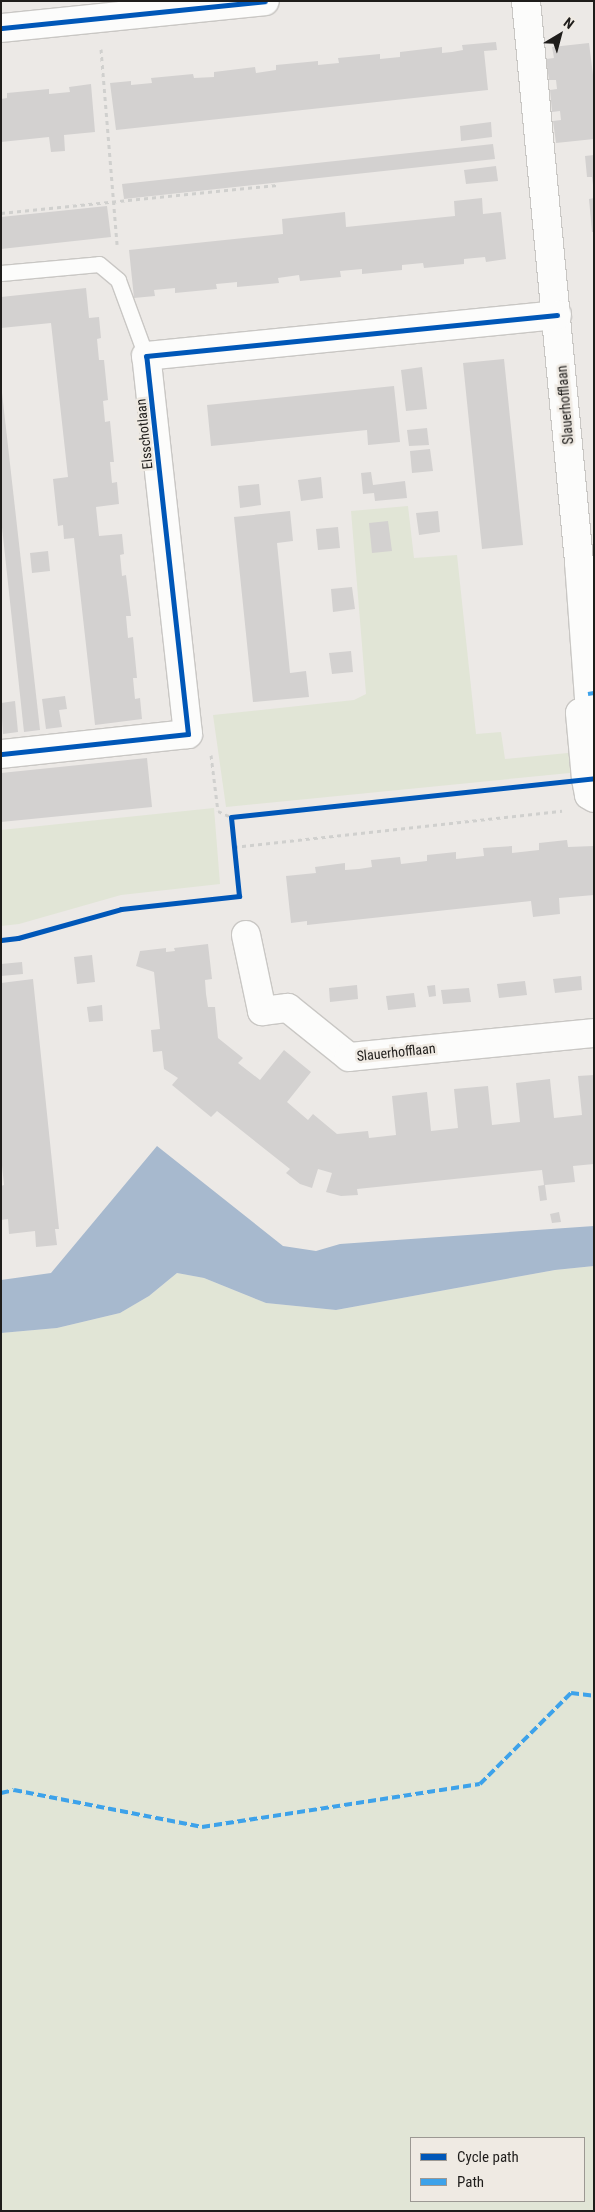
<!DOCTYPE html>
<style>
body{margin:0}
#map{position:relative;width:595px;height:2212px;overflow:hidden;background:#ece9e6;font-family:"Roboto Condensed",sans-serif}
div>[style]{position:absolute}
.green>*{inset:0;background:#e1e5d6}
.water>*{inset:0;background:#a7b9ce}
.building>*{inset:0;background:#d3d1d0}
.path>*{height:3px;margin-top:-1.5px;transform-origin:0;background:repeating-linear-gradient(90deg,#d0d0ce 0 4px,transparent 0 8px)}
.roads{filter:drop-shadow(1px 0 #c9c7c4) drop-shadow(-1px 0 #c9c7c4) drop-shadow(0 1px #c9c7c4) drop-shadow(0 -1px #c9c7c4)}
.lane>*{height:15px;margin:-7.5px;padding:0 7.5px;transform-origin:7.5px;border-radius:7.5px;background:#fcfcfb}
.street>*{height:28px;margin:-14px;padding:0 14px;transform-origin:14px;border-radius:14px;background:#fcfcfb}
.secondary>*{height:28px;margin:-14px;padding:0 14px;transform-origin:14px;border-radius:14px;background:#fcfcfb}
.quiet>*{height:4px;margin-top:-2px;transform-origin:0;background:repeating-linear-gradient(90deg,#3da2ea 0 8px,transparent 0 12px)}
.cycleway>*{height:5px;margin:-2.5px;padding:0 2.5px;transform-origin:2.5px;border-radius:2.5px;background:#0057b8}
span{translate:-50% -50%;white-space:nowrap;text-align:center;line-height:1.15;-webkit-text-stroke:5px #efeae3;paint-order:stroke}
.street-label{font-size:14px;color:#1f1d1b}
.frame{position:absolute;inset:0;border:2px solid #1f1d1b;pointer-events:none}
.legend{position:absolute;left:410px;top:2137px;width:175px;height:65px;box-sizing:border-box;background:#efeae3;border:1px solid #9c9893;margin:0;padding:6px 9px;list-style:none;font-size:15px;color:#1f1d1b}
.legend li{display:flex;align-items:center;gap:10px;height:25px}
.legend b{width:25px;border:1px solid #9c9893}
.north{position:absolute;left:535px;top:10px;width:50px;height:50px;-webkit-text-stroke:4px #efeae3;paint-order:stroke;rotate:37deg;font-size:14px;font-weight:700;line-height:20px;text-align:center;color:#1f1d1b}
.north::after{content:'';display:block;margin:auto;width:18px;height:22px;background:#1f1d1b;clip-path:polygon(50% 0,100% 100%,50% 72%,0 100%)}
</style>
<div id="map">
<div class="green">
<div style="clip-path:polygon(408px 506px,414px 558px,457px 555px,476px 734px,501px 732px,505px 759px,578px 752px,580px 772px,226px 807px,213px 715px,354px 700px,366px 694px,351px 511px)"></div>
<div style="clip-path:polygon(214px 808px,220px 884px,121px 895px,19px 924px,1px 926px,1px 830px)"></div>
<div style="clip-path:polygon(evenodd,594px 1266px,594px 2211px,1px 2211px,1px 1333px,57px 1328px,120px 1313px,149px 1296px,177px 1273px,204px 1278px,266px 1303px,336px 1310px,555px 1270px,594px 1266px,411px 2138px,584px 2138px,584px 2201px,411px 2201px,411px 2138px)"></div>
</div>
<div class="water">
<div style="clip-path:polygon(157px 1146px,283px 1246px,316px 1251px,340px 1244px,594px 1226px,594px 1266px,555px 1270px,336px 1310px,266px 1303px,204px 1278px,177px 1273px,149px 1296px,120px 1313px,57px 1328px,1px 1333px,1px 1280px,51px 1273px)"></div>
</div>
<div class="building">
<div style="clip-path:polygon(496px 42px,497px 50px,484px 51px,488px 90px,116px 130px,110px 83px,131px 81px,131px 85px,152px 83px,151px 78px,193px 74px,194px 78px,214px 77px,214px 72px,255px 67px,256px 73px,276px 70px,276px 65px,318px 61px,318px 65px,328px 64px,339px 63px,338px 58px,380px 54px,380px 59px,400px 57px,400px 52px,442px 47px,442px 53px,452px 52px,463px 50px,462px 45px)"></div>
<div style="clip-path:polygon(589px 43px,594px 83px,594px 139px,556px 143px,553px 121px,561px 120px,560px 111px,552px 112px,550px 90px,557px 89px,556px 80px,549px 80px,546px 59px,554px 58px,552px 47px)"></div>
<div style="clip-path:polygon(91px 84px,95px 132px,64px 135px,65px 151px,51px 152px,49px 137px,1px 142px,1px 99px,7px 98px,7px 93px,49px 89px,49px 94px,70px 92px,69px 87px)"></div>
<div style="clip-path:polygon(491px 122px,492px 137px,461px 141px,460px 126px)"></div>
<div style="clip-path:polygon(493px 144px,495px 159px,124px 199px,122px 184px)"></div>
<div style="clip-path:polygon(594px 155px,594px 184px,593px 185px,592px 177px,587px 177px,585px 156px)"></div>
<div style="clip-path:polygon(496px 166px,498px 181px,466px 184px,464px 170px)"></div>
<div style="clip-path:polygon(482px 198px,483px 214px,501px 212px,506px 259px,486px 262px,485px 257px,464px 259px,464px 264px,424px 268px,423px 263px,402px 265px,402px 270px,362px 274px,362px 269px,340px 271px,341px 277px,300px 281px,299px 275px,278px 278px,279px 283px,237px 287px,237px 282px,227px 283px,216px 284px,217px 289px,175px 293px,175px 288px,154px 290px,155px 296px,134px 298px,129px 250px,283px 234px,282px 219px,345px 212px,346px 227px,455px 216px,454px 201px)"></div>
<div style="clip-path:polygon(594px 198px,594px 232px,592px 232px,589px 199px)"></div>
<div style="clip-path:polygon(107px 206px,111px 237px,1px 249px,1px 217px)"></div>
<div style="clip-path:polygon(86px 288px,89px 318px,99px 317px,101px 338px,97px 339px,99px 360px,104px 360px,108px 400px,103px 401px,104px 411px,105px 422px,110px 421px,114px 462px,110px 462px,112px 483px,117px 482px,119px 504px,96px 507px,99px 536px,122px 534px,124px 554px,120px 555px,121px 565px,122px 576px,126px 575px,131px 616px,126px 616px,128px 638px,133px 637px,137px 678px,133px 678px,135px 699px,140px 698px,142px 719px,95px 725px,74px 538px,64px 539px,63px 525px,58px 526px,53px 479px,68px 477px,51px 323px,1px 328px,1px 297px)"></div>
<div style="clip-path:polygon(504px 359px,523px 545px,482px 549px,463px 363px)"></div>
<div style="clip-path:polygon(422px 367px,427px 409px,406px 411px,401px 370px)"></div>
<div style="clip-path:polygon(1px 384px,40px 730px,24px 732px,1px 518px)"></div>
<div style="clip-path:polygon(394px 386px,400px 442px,368px 445px,367px 430px,211px 446px,207px 405px)"></div>
<div style="clip-path:polygon(427px 428px,429px 445px,409px 446px,407px 430px)"></div>
<div style="clip-path:polygon(430px 449px,433px 471px,412px 473px,410px 451px)"></div>
<div style="clip-path:polygon(371px 472px,373px 485px,405px 481px,407px 498px,375px 501px,374px 493px,363px 494px,361px 473px)"></div>
<div style="clip-path:polygon(321px 477px,323px 498px,301px 501px,298px 480px)"></div>
<div style="clip-path:polygon(259px 484px,261px 505px,240px 508px,238px 486px)"></div>
<div style="clip-path:polygon(290px 511px,293px 541px,277px 543px,290px 673px,306px 671px,309px 697px,253px 702px,234px 517px)"></div>
<div style="clip-path:polygon(438px 511px,440px 532px,419px 535px,416px 513px)"></div>
<div style="clip-path:polygon(388px 521px,392px 551px,372px 553px,369px 523px)"></div>
<div style="clip-path:polygon(338px 527px,340px 548px,318px 550px,316px 529px)"></div>
<div style="clip-path:polygon(48px 551px,50px 571px,32px 573px,30px 553px)"></div>
<div style="clip-path:polygon(352px 587px,355px 609px,333px 612px,331px 589px)"></div>
<div style="clip-path:polygon(351px 651px,353px 672px,332px 674px,329px 653px)"></div>
<div style="clip-path:polygon(65px 696px,67px 709px,59px 710px,62px 727px,46px 729px,42px 699px)"></div>
<div style="clip-path:polygon(15px 701px,18px 732px,3px 734px,1px 703px)"></div>
<div style="clip-path:polygon(147px 758px,152px 807px,1px 822px,1px 773px)"></div>
<div style="clip-path:polygon(567px 840px,568px 847px,594px 846px,594px 895px,559px 898px,560px 914px,533px 917px,531px 901px,307px 925px,307px 921px,291px 923px,286px 876px,316px 873px,315px 867px,345px 863px,345px 870px,359px 869px,372px 867px,371px 860px,400px 857px,401px 864px,427px 861px,427px 855px,456px 852px,456px 859px,484px 856px,483px 848px,512px 846px,512px 853px,539px 850px,539px 843px)"></div>
<div style="clip-path:polygon(208px 944px,212px 979px,205px 980px,206px 994px,208px 1007px,215px 1007px,218px 1038px,243px 1058px,238px 1063px,260px 1080px,284px 1050px,311px 1072px,287px 1102px,308px 1120px,313px 1114px,337px 1134px,368px 1131px,369px 1138px,396px 1135px,392px 1096px,427px 1092px,431px 1131px,458px 1128px,454px 1089px,488px 1086px,492px 1125px,520px 1122px,516px 1083px,550px 1079px,554px 1118px,582px 1115px,578px 1076px,594px 1075px,594px 1164px,573px 1166px,575px 1182px,545px 1185px,547px 1200px,540px 1201px,538px 1186px,544px 1185px,542px 1170px,357px 1189px,358px 1195px,341px 1196px,326px 1192px,332px 1173px,318px 1169px,312px 1188px,300px 1184px,286px 1173px,290px 1169px,217px 1111px,211px 1117px,172px 1085px,178px 1078px,164px 1069px,162px 1051px,153px 1052px,151px 1030px,160px 1029px,154px 972px,136px 966px,140px 951px,166px 948px,166px 952px,175px 951px,174px 948px)"></div>
<div style="clip-path:polygon(92px 955px,95px 982px,77px 984px,74px 957px)"></div>
<div style="clip-path:polygon(22px 962px,23px 974px,1px 976px,1px 964px)"></div>
<div style="clip-path:polygon(581px 976px,582px 990px,555px 993px,553px 979px)"></div>
<div style="clip-path:polygon(33px 979px,59px 1229px,55px 1229px,57px 1245px,36px 1247px,35px 1231px,9px 1234px,8px 1219px,1px 1220px,1px 1186px,4px 1185px,1px 1156px,1px 983px)"></div>
<div style="clip-path:polygon(525px 981px,527px 995px,499px 998px,497px 984px)"></div>
<div style="clip-path:polygon(357px 985px,358px 999px,330px 1002px,329px 988px)"></div>
<div style="clip-path:polygon(435px 985px,436px 996px,429px 997px,427px 986px)"></div>
<div style="clip-path:polygon(469px 988px,471px 1002px,443px 1004px,441px 990px)"></div>
<div style="clip-path:polygon(414px 993px,416px 1007px,388px 1010px,386px 996px)"></div>
<div style="clip-path:polygon(102px 1005px,103px 1021px,89px 1022px,87px 1007px)"></div>
<div style="clip-path:polygon(559px 1212px,561px 1222px,552px 1223px,550px 1214px)"></div>
</div>
<div class="path">
<div style="left:101px;top:49px;width:196px;rotate:85.3deg"></div>
<div style="left:1px;top:213px;width:278px;rotate:-5.8deg"></div>
<div style="left:211px;top:755px;width:56px;rotate:82.9deg"></div>
<div style="left:218px;top:811px;width:14px;rotate:25deg"></div>
<div style="left:234px;top:847px;width:330px;rotate:-6.3deg"></div>
</div>
<div class="roads">
<div class="lane">
<div style="left:1px;top:273px;width:98px;rotate:-5.2deg"></div>
<div style="left:99px;top:264px;width:25px;rotate:40deg"></div>
<div style="left:118px;top:280px;width:81px;rotate:69.8deg"></div>
</div>
<div class="street">
<div style="left:526px;top:1px;width:563px;rotate:84.6deg"></div>
<div style="left:579px;top:562px;width:149px;rotate:85.8deg"></div>
<div style="left:590px;top:711px;width:10px;rotate:169deg"></div>
<div style="left:580px;top:713px;width:66px;rotate:84.8deg"></div>
<div style="left:586px;top:779px;width:16px;rotate:79deg"></div>
<div style="left:589px;top:795px;width:6px;rotate:31deg"></div>
<div style="left:1px;top:754px;width:188px;rotate:-6.1deg"></div>
<div style="left:188px;top:734px;width:380px;rotate:-96.3deg"></div>
<div style="left:146px;top:356px;width:413px;rotate:-5.7deg"></div>
<div style="left:246px;top:935px;width:78px;rotate:78.1deg"></div>
<div style="left:262px;top:1011px;width:26px;rotate:-7deg"></div>
<div style="left:288px;top:1008px;width:78px;rotate:38.8deg"></div>
<div style="left:349px;top:1057px;width:246px;rotate:-5.6deg"></div>
</div>
<div class="secondary">
<div style="left:1px;top:28px;width:265px;rotate:-5.8deg"></div>
</div>
</div>
<div class="quiet">
<div style="left:588px;top:694px;width:6px;rotate:-9deg"></div>
<div style="left:1px;top:1793px;width:13px;rotate:-13deg"></div>
<div style="left:14px;top:1790px;width:192px;rotate:11.1deg"></div>
<div style="left:202px;top:1827px;width:281px;rotate:-8.8deg"></div>
<div style="left:480px;top:1784px;width:129px;rotate:-45deg"></div>
<div style="left:571px;top:1693px;width:23px;rotate:7deg"></div>
</div>
<div class="cycleway">
<div style="left:1px;top:28px;width:265px;rotate:-5.8deg"></div>
<div style="left:1px;top:754px;width:188px;rotate:-6.1deg"></div>
<div style="left:188px;top:734px;width:380px;rotate:-96.3deg"></div>
<div style="left:146px;top:356px;width:413px;rotate:-5.7deg"></div>
<div style="left:1px;top:940px;width:17px;rotate:-7deg"></div>
<div style="left:18px;top:938px;width:107px;rotate:-15.7deg"></div>
<div style="left:121px;top:909px;width:119px;rotate:-6.3deg"></div>
<div style="left:239px;top:896px;width:79px;rotate:-95.8deg"></div>
<div style="left:231px;top:817px;width:365px;rotate:-6.1deg"></div>
</div>
<div class="street-label">
<span style="left:565px;top:405px;rotate:-95deg">Slauerhofflaan</span>
<span style="left:144px;top:434px;rotate:-96deg">Elsschotlaan</span>
<span style="left:396px;top:1052px;rotate:-6deg">Slauerhofflaan</span>
</div>
<div class="frame"></div>
<ul class="legend">
<li><b style="height:6px;background:#0057b8"></b>Cycle path</li>
<li><b style="height:6px;background:#3da2ea"></b>Path</li>
</ul>
<div class="north">N</div>
</div>
